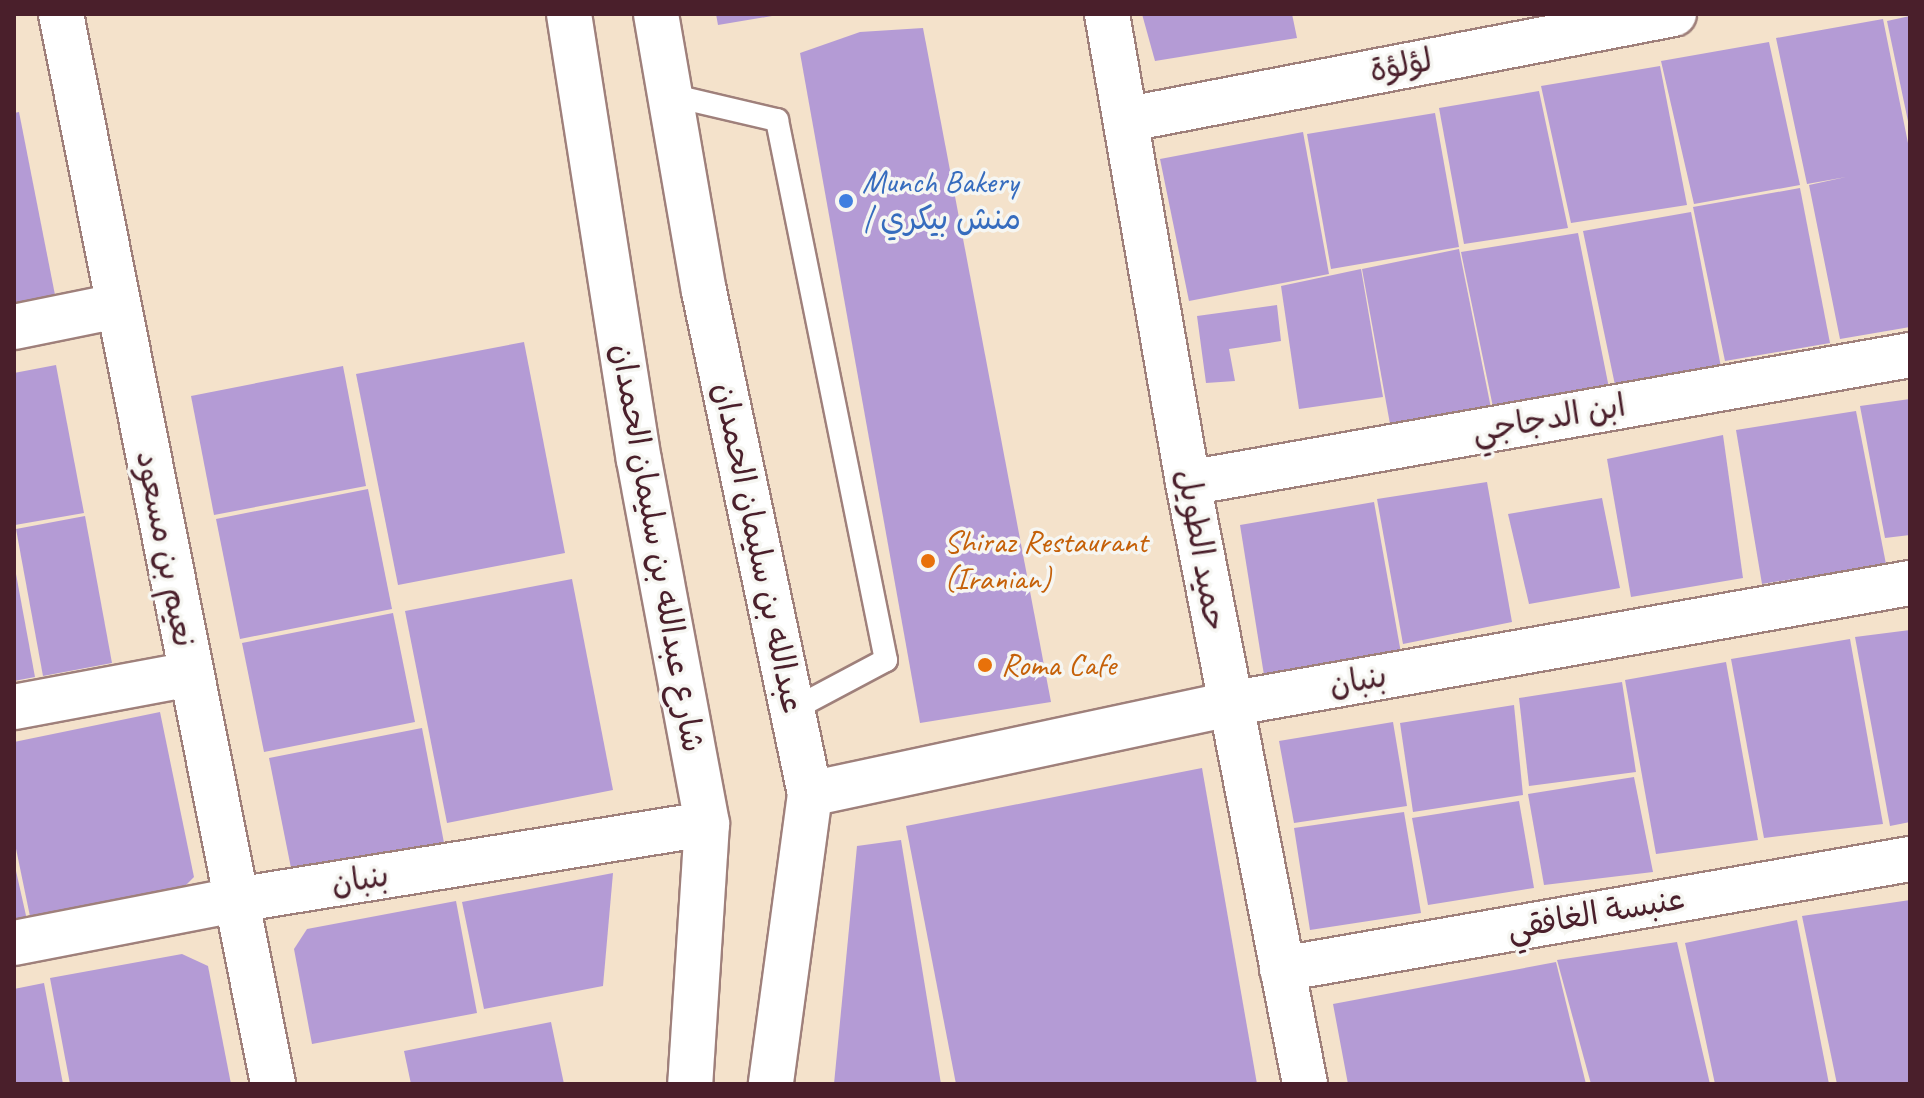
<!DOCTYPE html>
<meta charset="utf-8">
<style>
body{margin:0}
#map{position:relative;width:1924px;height:1098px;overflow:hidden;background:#f4e2cb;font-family:Caveat,"Playpen Sans Arabic",sans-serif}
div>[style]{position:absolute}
.building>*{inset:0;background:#b49bd5}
.roads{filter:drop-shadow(2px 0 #9f807b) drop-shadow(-2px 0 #9f807b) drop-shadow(0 2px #9f807b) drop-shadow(0 -2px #9f807b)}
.service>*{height:22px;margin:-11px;padding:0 11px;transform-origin:11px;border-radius:11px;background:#fff}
.minor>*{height:44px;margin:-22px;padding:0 22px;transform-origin:22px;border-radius:22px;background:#fff}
.tertiary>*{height:44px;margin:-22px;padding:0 22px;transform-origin:22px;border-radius:22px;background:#fff}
.dots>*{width:22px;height:22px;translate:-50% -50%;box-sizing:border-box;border:4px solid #f6f6f2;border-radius:50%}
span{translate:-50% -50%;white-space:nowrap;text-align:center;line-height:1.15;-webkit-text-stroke:7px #f6f6f2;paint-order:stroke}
.street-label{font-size:32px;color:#4a1f2b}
.shop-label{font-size:32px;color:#366cbe}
.left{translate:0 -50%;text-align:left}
.food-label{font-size:32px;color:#c56008}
.frame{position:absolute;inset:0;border:16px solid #4a1f2b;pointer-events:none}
</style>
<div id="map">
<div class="building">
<div style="clip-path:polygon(716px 14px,772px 14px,772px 16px,718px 25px)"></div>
<div style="clip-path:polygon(1142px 14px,1292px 14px,1297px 38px,1155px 61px)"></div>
<div style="clip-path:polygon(1910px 16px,1910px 126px,1909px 126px,1887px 21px)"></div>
<div style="clip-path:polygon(1883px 19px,1910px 153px,1910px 327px,1840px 339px,1809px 185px,1846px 177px,1807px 184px,1776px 38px)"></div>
<div style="clip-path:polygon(923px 28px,1051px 702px,920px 723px,800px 53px,860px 32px)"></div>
<div style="clip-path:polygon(1769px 42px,1800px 185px,1694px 204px,1661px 61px)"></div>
<div style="clip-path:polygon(1660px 66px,1687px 205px,1571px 223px,1541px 86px)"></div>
<div style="clip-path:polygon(1539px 91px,1568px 228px,1464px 244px,1439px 108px)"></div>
<div style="clip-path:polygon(19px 112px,56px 300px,14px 308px,14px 113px)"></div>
<div style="clip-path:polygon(1435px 113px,1459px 247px,1331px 269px,1307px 134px)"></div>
<div style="clip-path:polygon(1303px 132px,1329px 274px,1189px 301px,1160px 159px)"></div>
<div style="clip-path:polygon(1800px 188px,1830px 343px,1725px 361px,1693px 207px)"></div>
<div style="clip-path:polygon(1691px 212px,1721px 367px,1615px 385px,1583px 231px)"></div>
<div style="clip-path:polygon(1578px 233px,1609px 388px,1493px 407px,1461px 252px)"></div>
<div style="clip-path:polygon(1459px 249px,1491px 408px,1390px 424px,1362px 269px)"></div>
<div style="clip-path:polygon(1361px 269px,1383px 397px,1299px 409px,1281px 286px)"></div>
<div style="clip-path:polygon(1277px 305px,1281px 341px,1229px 349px,1235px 381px,1206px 383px,1197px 316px)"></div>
<div style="clip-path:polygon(524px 342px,565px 553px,398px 585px,356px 374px)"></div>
<div style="clip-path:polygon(56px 365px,84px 513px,15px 525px,14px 373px)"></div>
<div style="clip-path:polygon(343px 366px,366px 486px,214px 515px,191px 396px)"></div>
<div style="clip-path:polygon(1910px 399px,1910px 535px,1885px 538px,1860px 406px)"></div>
<div style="clip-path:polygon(1856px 411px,1886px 564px,1762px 584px,1736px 430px)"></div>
<div style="clip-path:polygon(1723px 435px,1743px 578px,1631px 597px,1607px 459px)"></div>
<div style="clip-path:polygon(1487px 482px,1512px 622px,1403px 644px,1377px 499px)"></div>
<div style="clip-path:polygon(368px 489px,392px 609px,240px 639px,216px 519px)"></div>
<div style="clip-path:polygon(1602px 498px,1620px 588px,1529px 604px,1508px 514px)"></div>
<div style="clip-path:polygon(1374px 502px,1401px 653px,1264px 675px,1240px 525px)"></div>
<div style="clip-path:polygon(85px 516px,112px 663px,43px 676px,16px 529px)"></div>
<div style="clip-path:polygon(16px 574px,35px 677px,14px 681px,14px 575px)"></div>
<div style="clip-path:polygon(572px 579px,613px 790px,447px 823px,405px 611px)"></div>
<div style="clip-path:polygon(393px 613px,415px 722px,264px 752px,242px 643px)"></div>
<div style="clip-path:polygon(1910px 630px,1910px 822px,1890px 826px,1855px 637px)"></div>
<div style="clip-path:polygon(1850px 639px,1883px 824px,1764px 838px,1731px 659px)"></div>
<div style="clip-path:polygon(1726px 662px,1758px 840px,1656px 854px,1625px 680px)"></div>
<div style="clip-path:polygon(1622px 682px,1636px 772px,1529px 786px,1519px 698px)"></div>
<div style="clip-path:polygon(1514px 705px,1523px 795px,1413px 812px,1400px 723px)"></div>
<div style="clip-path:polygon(160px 712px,194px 877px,174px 897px,32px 926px,14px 839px,14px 742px)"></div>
<div style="clip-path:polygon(1393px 722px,1407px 806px,1294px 823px,1279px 741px)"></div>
<div style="clip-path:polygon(422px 728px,445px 848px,293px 878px,269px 758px)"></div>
<div style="clip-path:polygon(1202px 768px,1257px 1084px,956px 1084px,906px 826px)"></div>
<div style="clip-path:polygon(1634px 777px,1653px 872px,1544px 885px,1528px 794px)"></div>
<div style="clip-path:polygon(1519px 801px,1534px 888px,1428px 905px,1412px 818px)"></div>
<div style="clip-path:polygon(1404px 812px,1421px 913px,1310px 930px,1294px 828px)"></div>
<div style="clip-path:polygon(901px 840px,941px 1084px,834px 1084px,857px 846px)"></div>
<div style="clip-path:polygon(14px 862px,27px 920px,14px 922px)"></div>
<div style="clip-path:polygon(613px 873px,603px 986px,484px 1009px,462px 902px)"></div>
<div style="clip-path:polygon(1910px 900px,1910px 1084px,1837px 1084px,1802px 916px)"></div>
<div style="clip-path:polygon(456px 901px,477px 1013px,312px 1044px,294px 949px,307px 929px)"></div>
<div style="clip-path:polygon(1797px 920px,1829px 1084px,1715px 1084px,1685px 943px)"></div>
<div style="clip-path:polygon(1677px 942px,1710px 1084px,1591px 1084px,1557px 960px)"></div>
<div style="clip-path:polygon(182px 954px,208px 966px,231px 1084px,70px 1084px,50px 978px)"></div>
<div style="clip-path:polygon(1556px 962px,1586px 1084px,1348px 1084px,1333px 1004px)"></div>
<div style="clip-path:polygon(44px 983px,63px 1084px,14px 1084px,14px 989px)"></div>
<div style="clip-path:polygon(551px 1022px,564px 1084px,411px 1084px,404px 1051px)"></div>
</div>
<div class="roads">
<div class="service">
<div style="left:670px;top:95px;width:110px;rotate:13.2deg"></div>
<div style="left:777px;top:120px;width:551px;rotate:78.59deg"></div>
<div style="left:886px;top:660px;width:106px;rotate:152deg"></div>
</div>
<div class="minor">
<div style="left:61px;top:14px;width:1091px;rotate:78.79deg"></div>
<div style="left:1107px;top:14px;width:476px;rotate:80.2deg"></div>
<div style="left:1188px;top:483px;width:612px;rotate:78.98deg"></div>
<div style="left:1129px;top:119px;width:555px;rotate:-10.91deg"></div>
<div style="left:14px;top:327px;width:105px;rotate:-11.5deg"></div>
<div style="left:1188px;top:483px;width:733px;rotate:-10.05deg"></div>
<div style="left:14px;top:707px;width:179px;rotate:-10.6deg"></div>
<div style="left:810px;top:794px;width:429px;rotate:-12.1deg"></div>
<div style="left:1229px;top:704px;width:692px;rotate:-10.08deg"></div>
<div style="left:14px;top:943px;width:226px;rotate:-11deg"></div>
<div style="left:236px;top:900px;width:477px;rotate:-9.2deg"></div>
<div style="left:1282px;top:969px;width:638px;rotate:-9.94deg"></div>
</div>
<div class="tertiary">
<div style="left:569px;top:14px;width:451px;rotate:81.1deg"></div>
<div style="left:639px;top:460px;width:370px;rotate:79.4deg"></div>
<div style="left:707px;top:824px;width:261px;rotate:93.7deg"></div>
<div style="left:656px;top:14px;width:281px;rotate:80.2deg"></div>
<div style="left:704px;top:291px;width:514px;rotate:78.1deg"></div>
<div style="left:810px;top:794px;width:293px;rotate:97.7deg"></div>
</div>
</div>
<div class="dots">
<div style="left:846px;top:201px;background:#3f7fe0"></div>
<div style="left:928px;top:561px;background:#e8710a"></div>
<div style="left:985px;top:665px;background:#e8710a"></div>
</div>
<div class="street-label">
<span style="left:1401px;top:66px;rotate:-11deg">لؤلؤة</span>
<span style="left:1549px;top:419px;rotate:-10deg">ابن الدجاجي</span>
<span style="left:657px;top:548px;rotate:80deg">شارع عبدالله بن سليمان الحمدان</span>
<span style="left:758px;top:548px;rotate:78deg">عبدالله بن سليمان الحمدان</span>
<span style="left:165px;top:549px;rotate:79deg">نعيم بن مسعود</span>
<span style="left:1201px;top:550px;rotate:80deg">حميد الطويل</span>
<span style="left:1358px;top:681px;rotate:-10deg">بنبان</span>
<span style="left:360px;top:880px;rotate:-9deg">بنبان</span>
<span style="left:1596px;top:914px;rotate:-10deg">عنبسة الغافقي</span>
</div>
<div class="shop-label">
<span class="left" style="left:862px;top:201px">Munch Bakery<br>| منش بيكري</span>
</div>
<div class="food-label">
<span class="left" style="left:944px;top:561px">Shiraz Restaurant<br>(Iranian)</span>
<span class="left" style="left:1001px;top:665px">Roma Cafe</span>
</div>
<div class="frame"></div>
</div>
